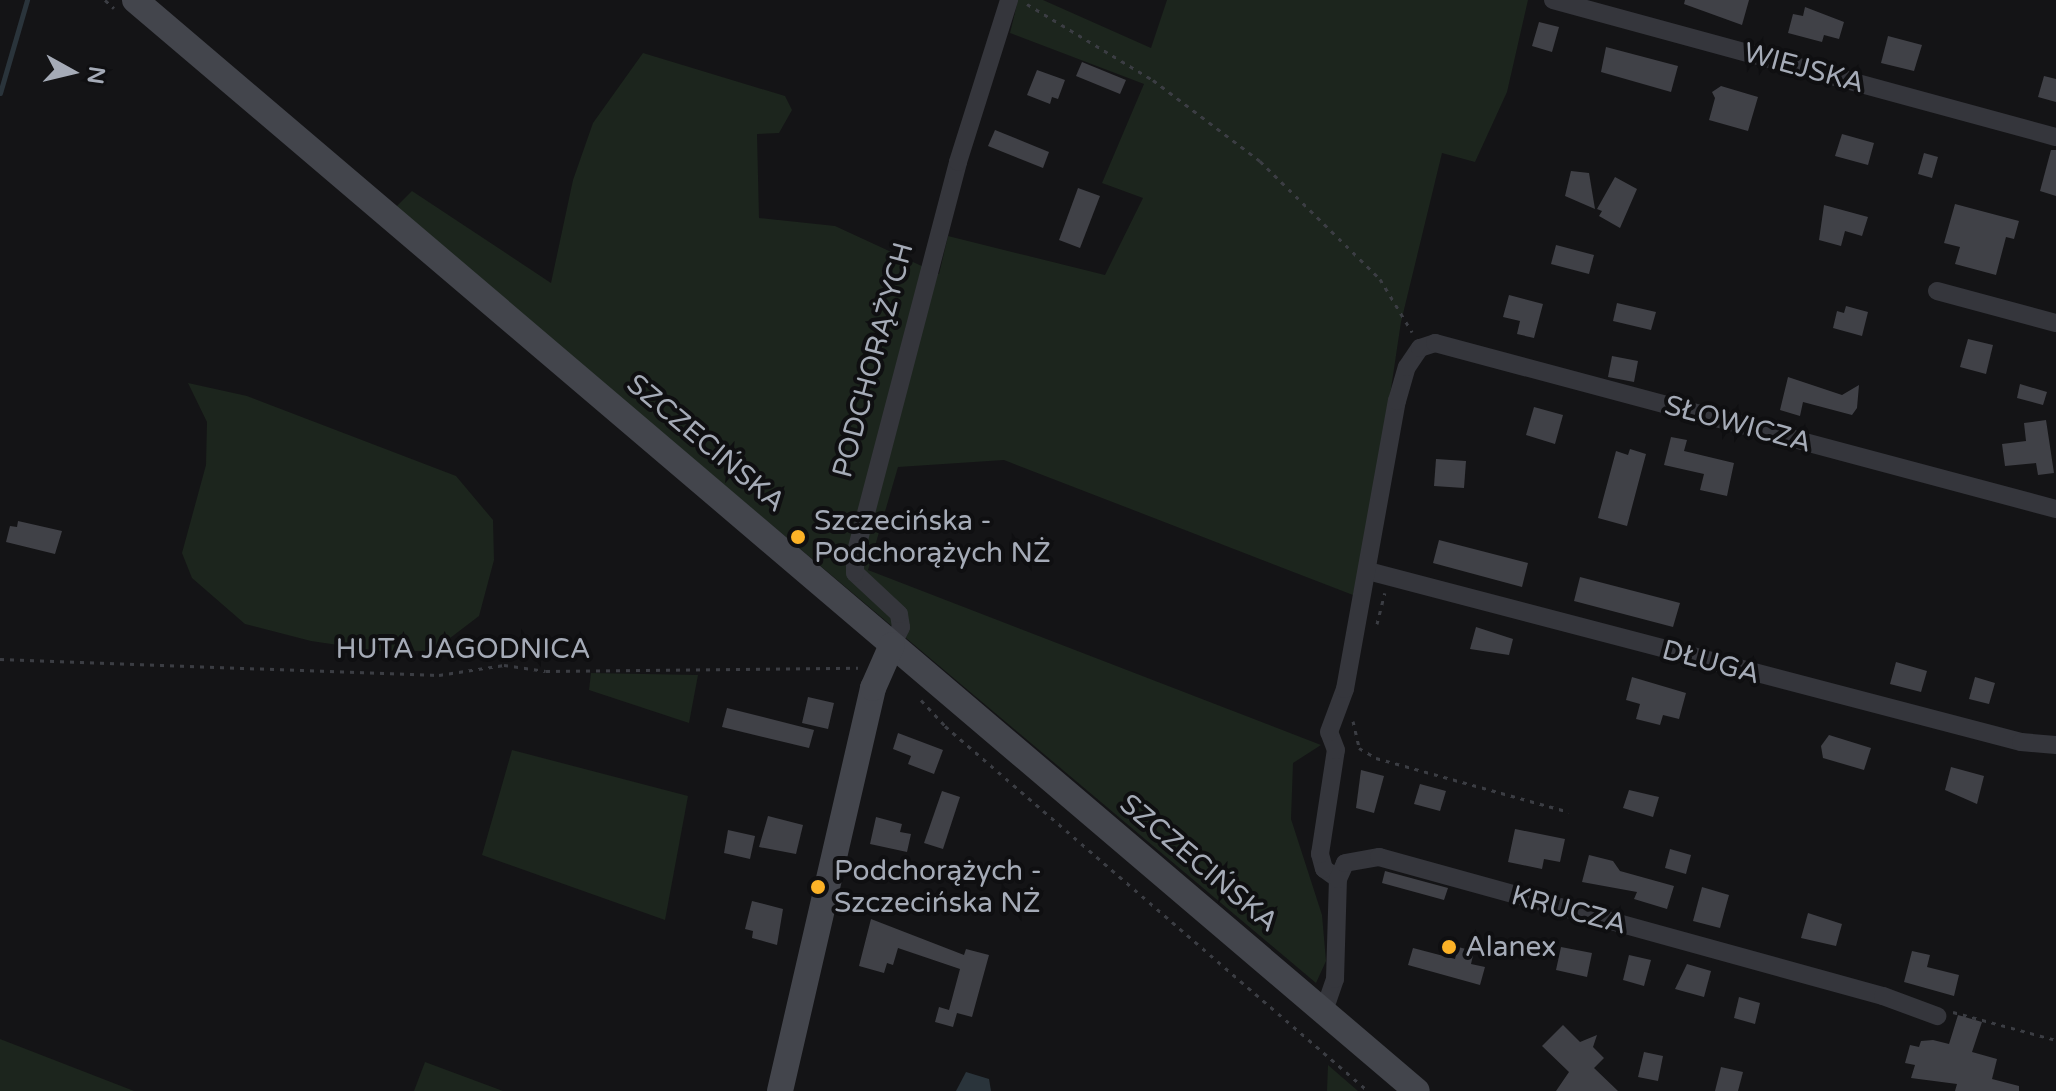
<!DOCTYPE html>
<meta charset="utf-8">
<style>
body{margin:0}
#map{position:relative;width:2056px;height:1091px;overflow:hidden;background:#141416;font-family:"Varela Round",sans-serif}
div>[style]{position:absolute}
.green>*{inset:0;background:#1c251d}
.water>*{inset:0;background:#2a343b}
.stream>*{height:5px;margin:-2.5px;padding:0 2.5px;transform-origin:2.5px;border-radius:2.5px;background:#2a343b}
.building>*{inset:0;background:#404147}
.path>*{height:3px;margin-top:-1.5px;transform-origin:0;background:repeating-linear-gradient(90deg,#3b3d43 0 4px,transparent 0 10px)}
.street>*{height:18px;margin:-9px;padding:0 9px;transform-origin:9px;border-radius:9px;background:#35363c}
.secondary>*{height:26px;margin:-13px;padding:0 13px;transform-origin:13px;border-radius:13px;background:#43454c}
.dots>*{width:22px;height:22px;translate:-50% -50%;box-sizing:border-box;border:4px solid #0f0f11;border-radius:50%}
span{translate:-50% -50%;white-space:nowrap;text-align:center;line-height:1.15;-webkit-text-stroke:8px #0f0f11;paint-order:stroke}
.street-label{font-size:28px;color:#a5abb7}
.poi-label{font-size:28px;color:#a5abb7}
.left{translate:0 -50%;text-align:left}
.north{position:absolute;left:32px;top:32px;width:80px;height:80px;-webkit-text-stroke:6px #0f0f11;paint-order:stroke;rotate:98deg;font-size:22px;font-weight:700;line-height:32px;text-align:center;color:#a5abb7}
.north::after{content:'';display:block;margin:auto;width:28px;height:36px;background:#a5abb7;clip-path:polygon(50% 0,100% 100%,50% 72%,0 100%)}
</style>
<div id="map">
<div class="green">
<div style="clip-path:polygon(1018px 0,1043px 0,1151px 48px,1167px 0,1528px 0,1507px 92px,1475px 162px,1442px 153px,1401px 322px,1373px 508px,1353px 595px,1004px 460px,898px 467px,868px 570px,1321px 745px,1293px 763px,1291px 819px,1322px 915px,1326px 961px,1316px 983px,395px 208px,412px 191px,551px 283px,573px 180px,593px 123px,643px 53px,785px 96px,792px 110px,779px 133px,757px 134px,759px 218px,835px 226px,939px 274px,948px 236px,1105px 275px,1143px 198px,1102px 183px,1144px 84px,1010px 33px)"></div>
<div style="clip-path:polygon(188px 383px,247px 396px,456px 476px,493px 520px,494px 560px,479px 616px,433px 651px,379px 651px,311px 641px,245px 624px,192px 578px,182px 553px,206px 465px,207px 422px)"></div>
<div style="clip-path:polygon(591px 673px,698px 675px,689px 723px,589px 690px)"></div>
<div style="clip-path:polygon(512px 750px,688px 796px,665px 920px,482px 855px)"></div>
<div style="clip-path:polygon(0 1039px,134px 1091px,0 1091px)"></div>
<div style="clip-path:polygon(425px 1062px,503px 1091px,414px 1091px)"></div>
<div style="clip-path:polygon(1328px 1065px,1358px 1091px,1327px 1091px)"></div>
</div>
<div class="water">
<div style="clip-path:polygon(966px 1072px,989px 1079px,991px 1091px,956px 1091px)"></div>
</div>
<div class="stream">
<div style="left:0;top:93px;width:97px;rotate:-73.8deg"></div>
</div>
<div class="building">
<div style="clip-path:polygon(1685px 0,1749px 0,1742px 25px,1684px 4px)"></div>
<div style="clip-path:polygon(1805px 7px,1844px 22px,1839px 39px,1824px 35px,1822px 42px,1788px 33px,1793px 14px,1803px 16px)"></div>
<div style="clip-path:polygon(1539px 22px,1559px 27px,1552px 52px,1532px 46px)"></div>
<div style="clip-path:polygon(1888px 36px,1922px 45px,1914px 71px,1881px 63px)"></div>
<div style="clip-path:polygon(1606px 47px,1678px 66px,1671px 92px,1601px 72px)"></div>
<div style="clip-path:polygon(1082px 62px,1126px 80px,1120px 94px,1076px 76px)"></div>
<div style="clip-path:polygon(1037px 70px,1065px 80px,1058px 99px,1052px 97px,1050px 104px,1027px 95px)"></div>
<div style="clip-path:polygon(2044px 76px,2056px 79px,2056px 102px,2038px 97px)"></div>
<div style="clip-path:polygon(1721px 86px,1758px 97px,1748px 131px,1709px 120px,1715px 98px,1712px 92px)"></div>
<div style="clip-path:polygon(995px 130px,1049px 152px,1043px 168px,988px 146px)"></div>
<div style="clip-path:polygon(1842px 134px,1874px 143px,1868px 165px,1835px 156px)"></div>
<div style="clip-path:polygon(2051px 150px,2056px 150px,2056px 196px,2040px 191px)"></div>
<div style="clip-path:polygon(1924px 153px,1938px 157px,1932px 178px,1918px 174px)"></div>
<div style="clip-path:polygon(1571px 171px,1589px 173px,1595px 209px,1565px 196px)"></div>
<div style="clip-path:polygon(1615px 177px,1637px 189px,1620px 228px,1599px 216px,1602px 211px,1597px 209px)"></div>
<div style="clip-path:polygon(1078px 188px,1100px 196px,1080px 248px,1059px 240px)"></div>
<div style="clip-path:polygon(1955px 204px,2019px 221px,2014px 239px,2006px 237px,1996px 275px,1955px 264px,1960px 247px,1944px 243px)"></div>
<div style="clip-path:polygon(1824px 205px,1868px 217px,1862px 236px,1845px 231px,1841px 246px,1819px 240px)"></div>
<div style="clip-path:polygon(1556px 245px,1594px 255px,1589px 274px,1551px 264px)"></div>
<div style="clip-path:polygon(1509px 295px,1543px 304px,1534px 338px,1517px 334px,1520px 321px,1503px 317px)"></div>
<div style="clip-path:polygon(1617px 303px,1656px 312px,1651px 330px,1613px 321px)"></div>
<div style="clip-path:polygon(1846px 306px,1868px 312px,1862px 336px,1833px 328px,1837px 311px,1844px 313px)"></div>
<div style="clip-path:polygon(1968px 339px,1993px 345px,1986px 374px,1960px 367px)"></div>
<div style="clip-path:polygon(1612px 356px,1638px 361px,1634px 382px,1608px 377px)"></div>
<div style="clip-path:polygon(1788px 377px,1842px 395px,1859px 385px,1857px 408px,1852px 415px,1803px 402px,1800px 416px,1780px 410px)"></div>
<div style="clip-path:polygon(2020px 384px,2047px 392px,2043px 405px,2017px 398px)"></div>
<div style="clip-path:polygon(1534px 407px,1563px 415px,1555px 444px,1526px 435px)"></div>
<div style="clip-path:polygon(2046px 420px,2054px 473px,2038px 475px,2036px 463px,2005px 466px,2002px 444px,2026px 441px,2024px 423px)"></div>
<div style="clip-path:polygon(1671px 437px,1687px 440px,1684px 451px,1734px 463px,1727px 496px,1700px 490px,1704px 474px,1664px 465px)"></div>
<div style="clip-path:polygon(1630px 449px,1646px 454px,1627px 526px,1598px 518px,1616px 451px,1628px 455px)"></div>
<div style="clip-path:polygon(1436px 459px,1466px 461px,1464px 488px,1434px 486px)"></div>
<div style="clip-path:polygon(18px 521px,62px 531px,55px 554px,6px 542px,10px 526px,17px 527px)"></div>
<div style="clip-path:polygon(1439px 540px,1528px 563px,1522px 587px,1433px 563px)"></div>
<div style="clip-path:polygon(1580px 577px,1680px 603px,1673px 627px,1574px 601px)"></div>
<div style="clip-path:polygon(1476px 627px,1513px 639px,1509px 655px,1470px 649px)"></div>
<div style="clip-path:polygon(1896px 662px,1927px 671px,1921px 692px,1890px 684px)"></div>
<div style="clip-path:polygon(1632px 677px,1686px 693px,1679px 719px,1663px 715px,1660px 725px,1636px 719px,1640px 704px,1626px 700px)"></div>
<div style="clip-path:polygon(1975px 677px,1995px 683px,1989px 704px,1969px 699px)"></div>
<div style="clip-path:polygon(808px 697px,834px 703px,828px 729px,802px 723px)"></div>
<div style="clip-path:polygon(727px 708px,814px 730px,809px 748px,722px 727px)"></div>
<div style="clip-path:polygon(898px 733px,943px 750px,934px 774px,908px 764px,911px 756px,893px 749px)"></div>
<div style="clip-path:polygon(1829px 735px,1871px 748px,1864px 770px,1823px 758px,1821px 746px)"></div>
<div style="clip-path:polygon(1951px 767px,1984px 776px,1977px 804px,1945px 790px)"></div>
<div style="clip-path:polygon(1361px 770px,1384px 776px,1374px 813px,1356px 808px)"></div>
<div style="clip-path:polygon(1420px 784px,1446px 791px,1440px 811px,1414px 804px)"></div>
<div style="clip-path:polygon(1629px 790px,1659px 797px,1653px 817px,1623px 808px)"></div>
<div style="clip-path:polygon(942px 791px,960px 797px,943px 849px,924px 843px)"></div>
<div style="clip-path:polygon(768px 816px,803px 825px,796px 854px,759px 847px)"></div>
<div style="clip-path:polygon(876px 817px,902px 824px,900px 832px,911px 834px,907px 852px,870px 844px)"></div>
<div style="clip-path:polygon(1515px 829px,1565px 839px,1560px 862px,1544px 859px,1542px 869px,1508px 862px)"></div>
<div style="clip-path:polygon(728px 830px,755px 836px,750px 859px,724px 853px)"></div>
<div style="clip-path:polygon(1670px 849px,1691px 855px,1686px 874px,1665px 868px)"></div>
<div style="clip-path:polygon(1589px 855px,1613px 861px,1620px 871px,1674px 886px,1667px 909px,1634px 899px,1637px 892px,1582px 882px)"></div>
<div style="clip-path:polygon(1385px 871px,1448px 888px,1444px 900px,1382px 883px)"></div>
<div style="clip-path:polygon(1702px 887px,1729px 895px,1720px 928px,1693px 921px)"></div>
<div style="clip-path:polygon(752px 901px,783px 909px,777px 945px,752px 938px,753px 931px,745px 929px)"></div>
<div style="clip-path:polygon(1808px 913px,1842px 924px,1836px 946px,1801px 938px)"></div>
<div style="clip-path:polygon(871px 919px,964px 955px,966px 949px,989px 955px,972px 1017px,957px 1013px,953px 1027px,935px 1022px,939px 1007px,949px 1010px,960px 969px,898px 948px,893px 965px,887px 963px,884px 973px,859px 966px)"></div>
<div style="clip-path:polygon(1458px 947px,1474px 951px,1471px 964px,1485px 967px,1480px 985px,1408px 965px,1413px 948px,1455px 959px)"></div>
<div style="clip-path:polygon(1561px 947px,1592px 953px,1587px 977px,1556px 970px)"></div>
<div style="clip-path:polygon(1912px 951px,1930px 955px,1927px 967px,1959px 975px,1954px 996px,1904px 982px)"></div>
<div style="clip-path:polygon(1629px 955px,1651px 960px,1644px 986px,1623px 980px)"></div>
<div style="clip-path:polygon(1687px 964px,1711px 971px,1704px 997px,1675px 989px)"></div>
<div style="clip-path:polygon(1739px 997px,1760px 1003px,1755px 1024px,1734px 1018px)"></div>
<div style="clip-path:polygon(1958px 1015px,1982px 1022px,1972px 1052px,1997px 1059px,1992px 1079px,2019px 1086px,2019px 1091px,1955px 1091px,1957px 1084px,1911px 1078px,1915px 1065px,1905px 1063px,1910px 1045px,1919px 1047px,1921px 1041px,1933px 1040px,1949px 1044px)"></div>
<div style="clip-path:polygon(1563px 1025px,1580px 1042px,1597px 1035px,1593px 1047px,1604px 1058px,1594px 1068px,1618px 1091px,1556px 1091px,1569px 1072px,1542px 1046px)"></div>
<div style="clip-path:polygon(1644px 1052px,1663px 1056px,1658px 1081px,1638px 1077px)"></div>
<div style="clip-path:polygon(1721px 1067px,1743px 1072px,1738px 1091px,1715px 1091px)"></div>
</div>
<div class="path">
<div style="left:105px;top:0;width:12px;rotate:42deg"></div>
<div style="left:1027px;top:4px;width:147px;rotate:31.1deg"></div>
<div style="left:1153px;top:80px;width:134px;rotate:37.1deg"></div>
<div style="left:1260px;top:161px;width:168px;rotate:44.5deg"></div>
<div style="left:1380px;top:279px;width:62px;rotate:58.9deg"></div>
<div style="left:1377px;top:624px;width:32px;rotate:-76deg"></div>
<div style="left:0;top:659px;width:439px;rotate:2.1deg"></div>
<div style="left:439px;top:675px;width:66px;rotate:-8.7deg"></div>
<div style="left:504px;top:665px;width:42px;rotate:8.1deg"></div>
<div style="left:546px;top:671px;width:312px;rotate:-0.6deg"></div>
<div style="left:921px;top:700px;width:35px;rotate:47deg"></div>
<div style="left:945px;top:726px;width:559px;rotate:40.79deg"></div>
<div style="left:1353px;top:721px;width:28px;rotate:77deg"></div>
<div style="left:1359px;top:748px;width:20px;rotate:30deg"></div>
<div style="left:1376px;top:758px;width:200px;rotate:15.6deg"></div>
<div style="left:1953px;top:1012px;width:107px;rotate:15.2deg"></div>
</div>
<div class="street">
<div style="left:1553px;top:0;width:521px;rotate:15.24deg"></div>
<div style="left:1937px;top:291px;width:123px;rotate:15.1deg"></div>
<div style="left:1368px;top:571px;width:675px;rotate:14.67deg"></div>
<div style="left:2021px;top:742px;width:35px;rotate:5deg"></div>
<div style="left:892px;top:645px;width:20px;rotate:-63deg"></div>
<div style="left:901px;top:627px;width:13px;rotate:-99deg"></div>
<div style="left:899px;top:614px;width:60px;rotate:-137deg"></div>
<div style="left:855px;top:573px;width:18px;rotate:-90deg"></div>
<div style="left:855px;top:555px;width:406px;rotate:-75.3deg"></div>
<div style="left:958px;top:162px;width:170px;rotate:-72.5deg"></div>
<div style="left:1338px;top:879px;width:17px;rotate:-144deg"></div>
<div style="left:1324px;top:869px;width:16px;rotate:-105deg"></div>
<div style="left:1320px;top:854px;width:105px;rotate:-81.3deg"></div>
<div style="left:1336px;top:750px;width:19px;rotate:-111deg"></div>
<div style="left:1329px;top:732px;width:46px;rotate:-69.6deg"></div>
<div style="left:1345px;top:689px;width:293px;rotate:-79.8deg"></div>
<div style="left:1397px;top:401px;width:35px;rotate:-74deg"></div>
<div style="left:1407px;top:367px;width:23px;rotate:-56deg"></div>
<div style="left:1420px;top:348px;width:16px;rotate:-18deg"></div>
<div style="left:1435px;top:343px;width:643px;rotate:14.97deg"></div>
<div style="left:1324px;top:1011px;width:34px;rotate:-71deg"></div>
<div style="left:1335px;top:979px;width:100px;rotate:-88.3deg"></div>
<div style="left:1338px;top:879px;width:17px;rotate:-66deg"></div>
<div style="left:1345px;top:863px;width:35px;rotate:-10deg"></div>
<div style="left:1379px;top:857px;width:523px;rotate:15.42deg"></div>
<div style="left:1883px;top:996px;width:58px;rotate:20.3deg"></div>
</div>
<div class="secondary">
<div style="left:135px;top:0;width:1683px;rotate:40.4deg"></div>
<div style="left:780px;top:1091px;width:414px;rotate:-77deg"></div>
<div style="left:873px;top:688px;width:47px;rotate:-66.2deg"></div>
</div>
<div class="dots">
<div style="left:798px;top:537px;background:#fcb227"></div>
<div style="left:818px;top:887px;background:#fcb227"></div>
<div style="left:1449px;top:947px;background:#fcb227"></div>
</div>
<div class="street-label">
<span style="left:1804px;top:68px;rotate:15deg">WIEJSKA</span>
<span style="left:873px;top:360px;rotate:-75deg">PODCHORĄŻYCH</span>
<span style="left:1738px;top:424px;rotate:15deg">SŁOWICZA</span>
<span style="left:706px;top:443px;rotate:40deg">SZCZECIŃSKA</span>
<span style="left:463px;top:649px">HUTA JAGODNICA</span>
<span style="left:1711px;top:662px;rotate:15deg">DŁUGA</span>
<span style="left:1199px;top:863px;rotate:40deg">SZCZECIŃSKA</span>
<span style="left:1569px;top:910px;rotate:15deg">KRUCZA</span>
</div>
<div class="poi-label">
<span class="left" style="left:814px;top:537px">Szczecińska -<br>Podchorążych NŻ</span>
<span class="left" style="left:834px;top:887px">Podchorążych -<br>Szczecińska NŻ</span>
<span class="left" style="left:1465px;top:947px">Alanex</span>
</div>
<div class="north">N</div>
</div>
